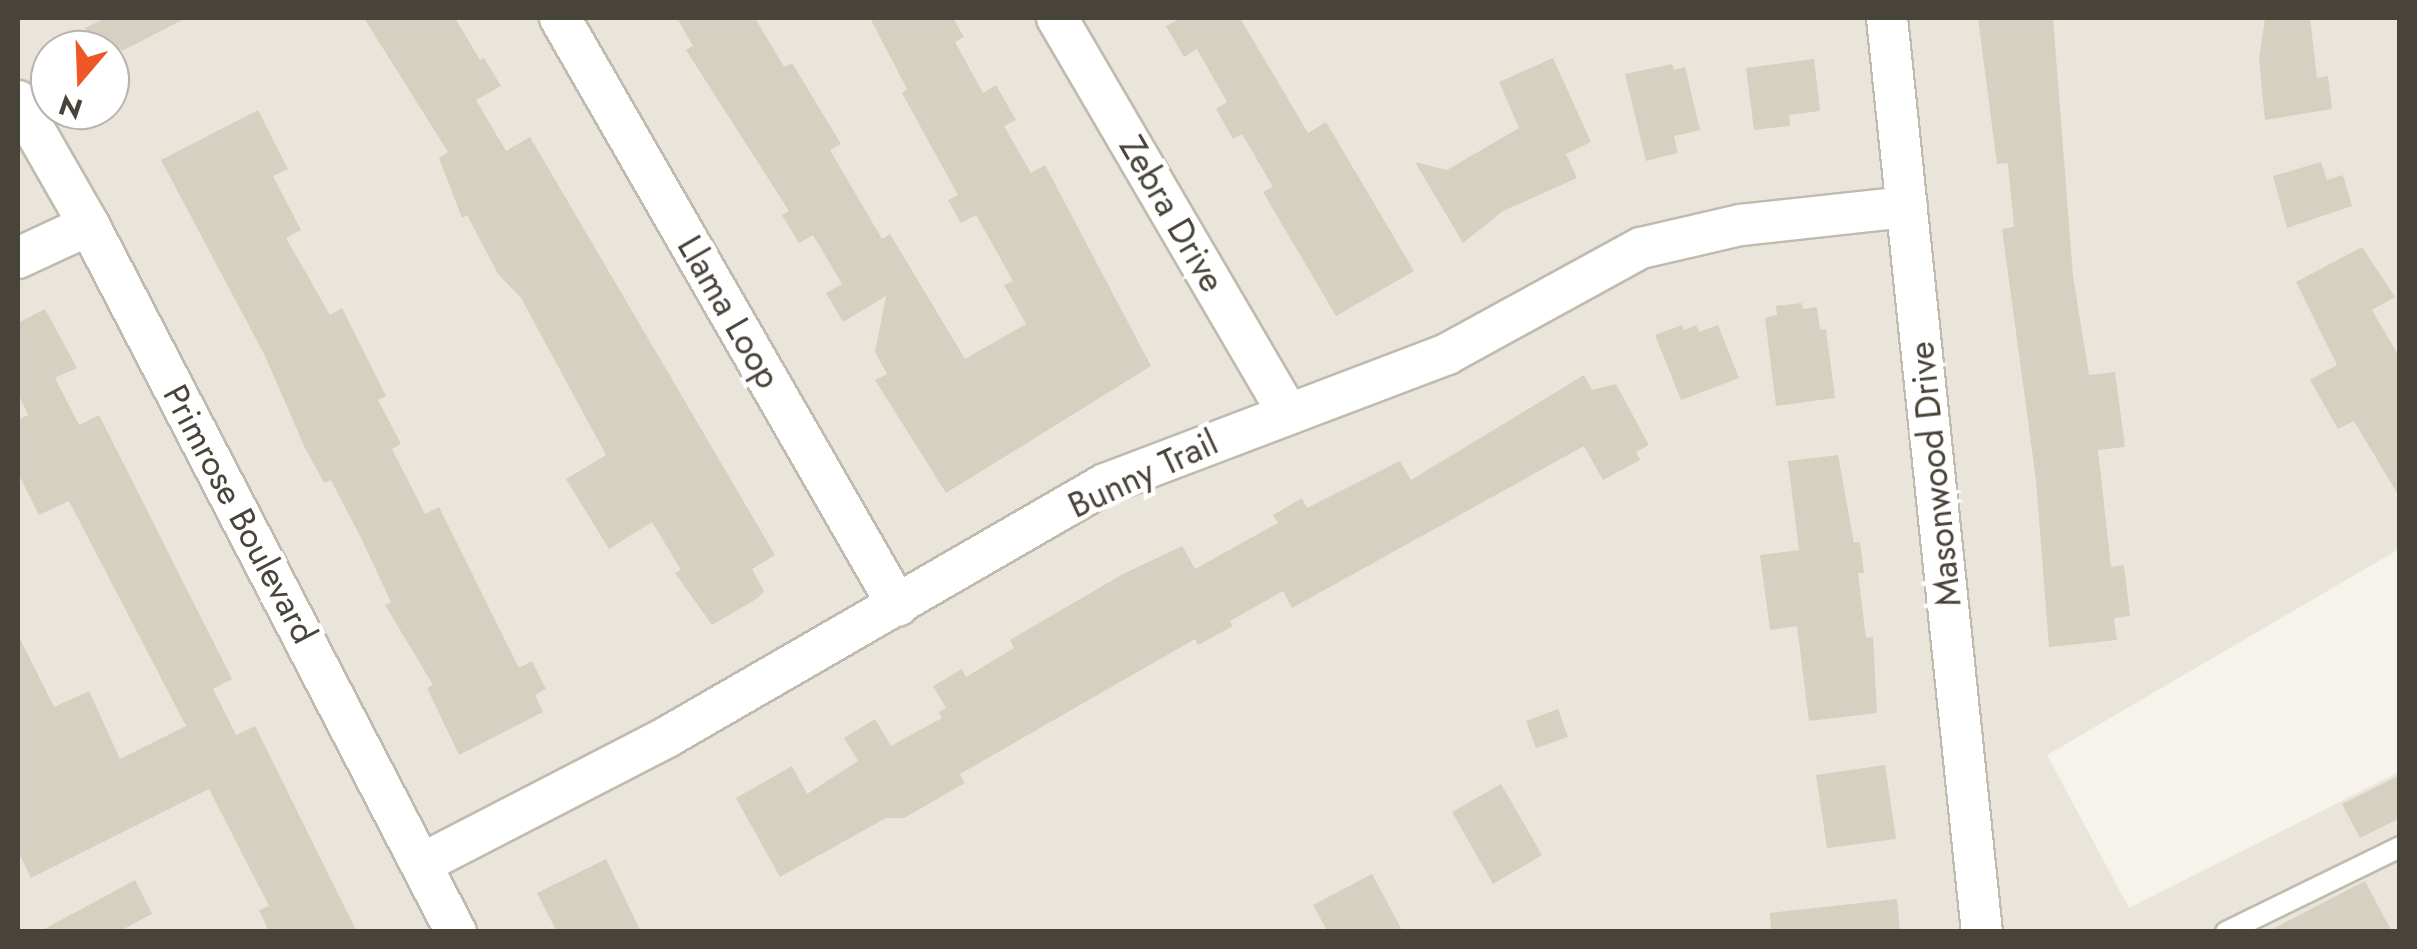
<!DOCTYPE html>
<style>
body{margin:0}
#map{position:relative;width:2417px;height:949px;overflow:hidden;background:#f5f3eb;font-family:Jost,sans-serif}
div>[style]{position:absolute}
.residential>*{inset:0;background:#e9e5da}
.building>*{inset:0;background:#d6d0c1}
.roads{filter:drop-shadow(2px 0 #c0bbae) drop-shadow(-2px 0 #c0bbae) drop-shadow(0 2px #c0bbae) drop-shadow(0 -2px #c0bbae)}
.service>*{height:20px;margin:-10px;padding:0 10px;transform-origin:10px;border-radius:10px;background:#fff}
.minor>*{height:40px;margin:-20px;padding:0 20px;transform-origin:20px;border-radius:20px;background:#fff}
span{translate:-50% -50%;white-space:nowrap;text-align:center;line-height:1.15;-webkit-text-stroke:9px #fff;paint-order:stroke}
.street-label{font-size:35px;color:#494439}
.frame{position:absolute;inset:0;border:20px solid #494439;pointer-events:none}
.north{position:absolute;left:30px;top:30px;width:100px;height:100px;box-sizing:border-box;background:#fff;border:2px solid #b6b4b0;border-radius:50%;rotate:199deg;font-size:28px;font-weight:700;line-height:40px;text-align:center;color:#494439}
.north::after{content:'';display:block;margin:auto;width:35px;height:45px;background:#f05727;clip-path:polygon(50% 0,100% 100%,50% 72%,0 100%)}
</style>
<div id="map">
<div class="residential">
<div style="clip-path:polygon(evenodd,18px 18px,2399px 18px,2399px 549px,2047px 755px,2129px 908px,2399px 772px,2399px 931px,18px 931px,18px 18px,50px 50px,110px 50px,110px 110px,50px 110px,50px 50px)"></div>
</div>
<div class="building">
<div style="clip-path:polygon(106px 18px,186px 18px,124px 50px,96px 50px,85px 28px)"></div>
<div style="clip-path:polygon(364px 18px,455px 18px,480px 60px,484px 58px,501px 86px,476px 100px,506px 151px,530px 137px,775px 555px,752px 569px,764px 591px,758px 598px,712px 625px,675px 573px,681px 570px,652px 522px,609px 549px,566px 479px,606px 455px,521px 298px,498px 274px,467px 215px,462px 218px,439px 158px,448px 152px)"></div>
<div style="clip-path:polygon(677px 18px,755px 18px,784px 67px,792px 63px,841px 144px,830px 150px,882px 239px,890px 234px,965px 359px,1026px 324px,1004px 285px,1013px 281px,976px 215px,961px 223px,948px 200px,958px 195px,902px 93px,907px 89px,870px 18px,953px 18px,964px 37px,955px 42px,983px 93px,996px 85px,1016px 120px,1004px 126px,1031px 173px,1045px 165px,1151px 366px,946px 493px,875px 380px,887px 374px,875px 352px,886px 296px,843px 322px,826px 293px,842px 284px,813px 235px,799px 243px,782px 215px,789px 211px,686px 50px,693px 46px)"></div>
<div style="clip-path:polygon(1181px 18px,1240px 18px,1308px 133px,1326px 122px,1414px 271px,1336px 316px,1263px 192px,1273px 187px,1242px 134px,1233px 139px,1216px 109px,1227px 102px,1197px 49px,1184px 57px,1166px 26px)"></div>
<div style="clip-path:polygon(1978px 18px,2053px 18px,2073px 276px,2089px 375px,2115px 372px,2125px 447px,2098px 450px,2111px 567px,2124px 565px,2130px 616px,2114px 618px,2117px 640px,2049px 647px,2036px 480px,2002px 229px,2014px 227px,2008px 163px,1997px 164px)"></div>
<div style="clip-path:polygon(2265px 18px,2310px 18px,2317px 78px,2328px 76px,2332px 109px,2265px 120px,2259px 59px)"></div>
<div style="clip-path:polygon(1553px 58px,1591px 142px,1566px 154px,1577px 178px,1503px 211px,1463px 243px,1415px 162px,1447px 170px,1519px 128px,1499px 82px)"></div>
<div style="clip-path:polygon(1814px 59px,1820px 111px,1789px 115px,1790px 126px,1754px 130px,1746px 68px)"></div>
<div style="clip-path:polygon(1672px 64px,1674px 70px,1685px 67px,1700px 130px,1674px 136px,1678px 153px,1646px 161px,1625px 74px)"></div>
<div style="clip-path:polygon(258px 110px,288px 169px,273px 176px,301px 230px,286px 238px,330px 315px,342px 308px,386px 396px,378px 400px,401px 444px,392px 449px,425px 514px,439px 507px,519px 668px,532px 661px,546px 689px,535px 695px,543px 712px,459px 755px,427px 688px,433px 685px,385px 605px,391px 602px,361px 538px,331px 480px,324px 483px,305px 448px,265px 356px,161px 160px)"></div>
<div style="clip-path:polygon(2321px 162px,2327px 180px,2343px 175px,2352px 206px,2287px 228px,2273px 176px)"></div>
<div style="clip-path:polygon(2362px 247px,2395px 297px,2372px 310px,2400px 358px,2400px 498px,2354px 421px,2338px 429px,2310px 380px,2337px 365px,2296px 282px)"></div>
<div style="clip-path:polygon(1802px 303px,1803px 309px,1817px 307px,1820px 330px,1826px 329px,1835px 398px,1776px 406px,1765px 318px,1777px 315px,1776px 306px)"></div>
<div style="clip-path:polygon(45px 309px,77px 368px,55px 378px,79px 425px,99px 415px,232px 679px,213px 689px,236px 735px,255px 726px,357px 932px,269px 932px,259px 910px,269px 906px,209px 789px,31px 878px,18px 851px,18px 635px,54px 707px,89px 691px,120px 759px,186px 726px,69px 501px,39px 515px,18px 473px,18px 420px,28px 415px,18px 393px,18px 323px)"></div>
<div style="clip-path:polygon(1682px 325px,1684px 330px,1696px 325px,1699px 332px,1718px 325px,1739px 378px,1681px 400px,1655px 335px)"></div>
<div style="clip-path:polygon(1584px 375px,1592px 390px,1616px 384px,1649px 445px,1636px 452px,1640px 460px,1603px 480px,1584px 446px,1292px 608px,1283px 591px,1230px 621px,1233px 626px,1198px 645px,1195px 639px,960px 774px,965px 783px,904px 818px,886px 818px,780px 877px,736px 798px,792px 766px,807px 794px,858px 761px,844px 738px,875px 719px,891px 746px,942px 718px,939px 712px,946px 708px,933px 686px,962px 669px,966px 677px,1014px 648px,1010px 640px,1123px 574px,1182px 546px,1195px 569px,1278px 523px,1273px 515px,1302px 498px,1307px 508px,1400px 461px,1411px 480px)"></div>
<div style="clip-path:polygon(1838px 455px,1854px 543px,1860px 542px,1864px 573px,1858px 573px,1866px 638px,1873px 637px,1877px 713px,1809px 721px,1797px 626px,1770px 630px,1760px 555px,1799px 550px,1788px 461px)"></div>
<div style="clip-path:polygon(1558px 709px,1568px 737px,1536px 748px,1526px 721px)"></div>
<div style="clip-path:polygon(1885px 765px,1896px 839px,1827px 848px,1816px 775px)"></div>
<div style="clip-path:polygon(2400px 775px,2400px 818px,2360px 838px,2342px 804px)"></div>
<div style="clip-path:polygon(1501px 784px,1542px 855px,1493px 884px,1452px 812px)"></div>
<div style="clip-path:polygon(606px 859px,641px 932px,557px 932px,537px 893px)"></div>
<div style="clip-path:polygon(1372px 874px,1403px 932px,1328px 932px,1313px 905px)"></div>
<div style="clip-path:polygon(135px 880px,152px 914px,118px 932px,39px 932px)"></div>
<div style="clip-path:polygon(2365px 881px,2392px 932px,2267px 932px)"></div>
<div style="clip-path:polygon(1897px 899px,1900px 932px,1771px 932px,1770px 913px)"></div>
</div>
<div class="roads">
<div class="service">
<div style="left:2226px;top:932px;width:194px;rotate:-26deg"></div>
</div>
<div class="minor">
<div style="left:560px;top:18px;width:678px;rotate:60.11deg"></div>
<div style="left:1057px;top:18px;width:454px;rotate:59.7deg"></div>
<div style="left:1887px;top:18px;width:919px;rotate:84.07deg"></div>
<div style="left:18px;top:101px;width:143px;rotate:60.2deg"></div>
<div style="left:89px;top:225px;width:797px;rotate:62.57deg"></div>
<div style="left:18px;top:258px;width:78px;rotate:-24.9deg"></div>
<div style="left:423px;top:863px;width:275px;rotate:-27.3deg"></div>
<div style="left:667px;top:737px;width:506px;rotate:-30.01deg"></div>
<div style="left:1105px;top:484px;width:366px;rotate:-20.8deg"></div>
<div style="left:1447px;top:354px;width:221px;rotate:-28.7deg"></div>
<div style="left:1641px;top:248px;width:103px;rotate:-13deg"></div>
<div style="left:1741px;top:225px;width:167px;rotate:-6.2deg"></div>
</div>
</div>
<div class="street-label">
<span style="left:1172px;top:214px;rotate:60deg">Zebra Drive</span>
<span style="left:729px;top:312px;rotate:60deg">Llama Loop</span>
<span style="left:1143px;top:474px;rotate:-25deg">Bunny Trail</span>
<span style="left:1935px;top:474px;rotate:-96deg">Masonwood Drive</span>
<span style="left:240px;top:514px;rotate:62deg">Primrose Boulevard</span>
</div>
<div class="frame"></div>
<div class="north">N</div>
</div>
